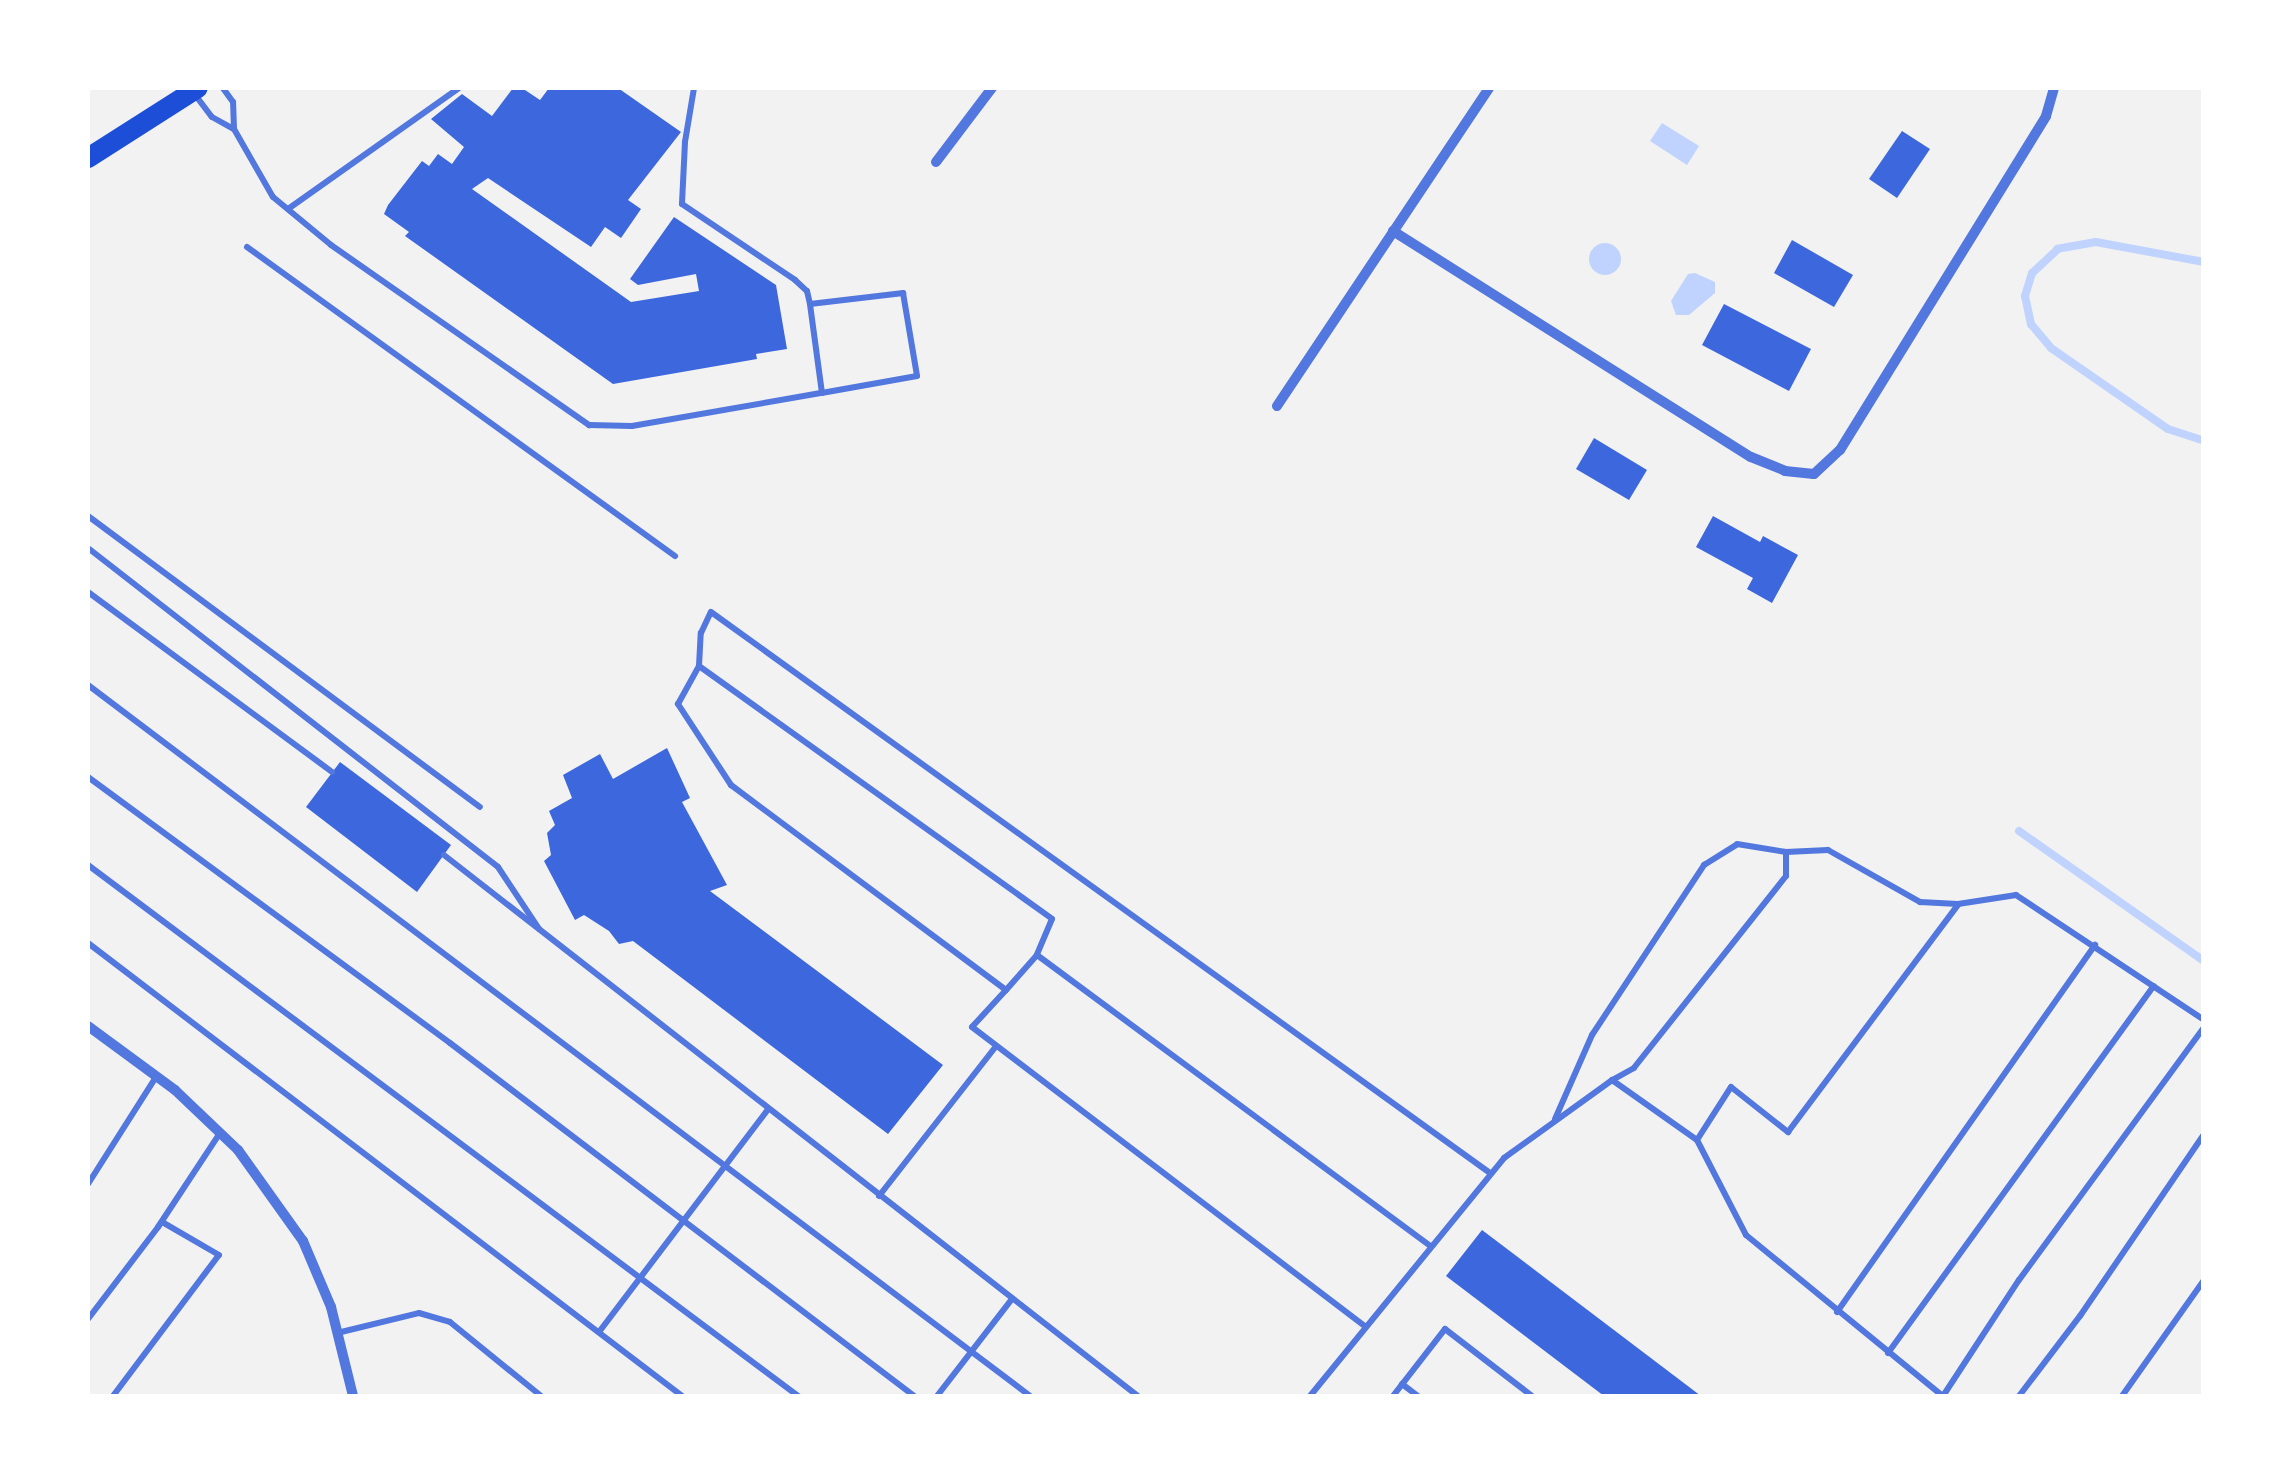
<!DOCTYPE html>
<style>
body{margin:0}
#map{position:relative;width:2291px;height:1484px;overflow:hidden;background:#f2f2f2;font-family:"Public Sans",sans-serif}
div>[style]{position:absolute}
.water>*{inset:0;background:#bfd3fe}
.round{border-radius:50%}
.stream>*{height:8px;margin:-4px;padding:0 4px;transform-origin:4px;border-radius:4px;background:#bfd3fe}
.building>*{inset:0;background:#3d67dc}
.service>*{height:6px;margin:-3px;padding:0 3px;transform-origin:3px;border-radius:3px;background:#5277de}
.minor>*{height:10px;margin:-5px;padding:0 5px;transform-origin:5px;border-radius:5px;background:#5277de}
.trunk>*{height:20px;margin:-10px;padding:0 10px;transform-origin:10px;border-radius:10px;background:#1d4ed8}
span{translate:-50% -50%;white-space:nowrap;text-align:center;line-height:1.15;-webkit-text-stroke:10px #fff;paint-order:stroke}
.frame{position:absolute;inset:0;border:90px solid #fff;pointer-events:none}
</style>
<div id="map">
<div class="water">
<div style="clip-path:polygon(1662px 123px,1699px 146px,1687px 165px,1650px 141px)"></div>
<div class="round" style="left:1589px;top:243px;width:32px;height:32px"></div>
<div style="clip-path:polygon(1695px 273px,1715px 282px,1715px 293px,1689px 315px,1676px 315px,1671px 301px,1688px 274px)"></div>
</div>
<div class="stream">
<div style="left:2204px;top:262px;width:110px;rotate:-169.5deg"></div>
<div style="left:2096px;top:242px;width:39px;rotate:170deg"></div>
<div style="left:2058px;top:249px;width:35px;rotate:137deg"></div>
<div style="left:2032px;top:273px;width:24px;rotate:107deg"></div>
<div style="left:2025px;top:296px;width:29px;rotate:78deg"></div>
<div style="left:2031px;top:324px;width:31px;rotate:50deg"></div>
<div style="left:2051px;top:348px;width:142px;rotate:34.7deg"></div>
<div style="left:2168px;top:429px;width:38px;rotate:18deg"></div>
<div style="left:2019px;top:831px;width:226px;rotate:35.1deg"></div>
</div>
<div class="building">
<div style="clip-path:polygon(513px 88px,522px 88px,540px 100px,549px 88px,618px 88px,681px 132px,628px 200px,641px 209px,621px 238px,605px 227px,591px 247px,488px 178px,472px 189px,631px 302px,699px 291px,696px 274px,638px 285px,630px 279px,674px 217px,776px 285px,787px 349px,756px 354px,757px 359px,613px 384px,405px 236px,409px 232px,384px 214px,388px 205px,422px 161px,429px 166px,438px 154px,452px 164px,464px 147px,431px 119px,462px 94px,492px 116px)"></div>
<div style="clip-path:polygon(1902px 131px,1930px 149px,1897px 198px,1869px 179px)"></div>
<div style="clip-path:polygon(1792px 240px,1853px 275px,1834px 307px,1774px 273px)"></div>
<div style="clip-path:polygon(1724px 304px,1811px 349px,1789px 391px,1702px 345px)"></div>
<div style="clip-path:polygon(1594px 438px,1647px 470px,1629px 500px,1576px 469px)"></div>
<div style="clip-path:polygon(1713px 516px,1760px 542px,1763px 536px,1798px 555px,1772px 603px,1747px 589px,1753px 578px,1696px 547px)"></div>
<div style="clip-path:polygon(667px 748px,690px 798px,682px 802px,727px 885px,710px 891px,943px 1065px,888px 1134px,633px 941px,619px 944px,609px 931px,584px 915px,575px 920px,544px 861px,551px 855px,547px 833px,555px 825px,549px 811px,572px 798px,563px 775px,600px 754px,613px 779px)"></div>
<div style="clip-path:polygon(340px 762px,451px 845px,417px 892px,306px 807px)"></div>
<div style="clip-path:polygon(1482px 1230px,1701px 1396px,1604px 1396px,1446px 1276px)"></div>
</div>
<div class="service">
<div style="left:694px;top:88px;width:55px;rotate:99.5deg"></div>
<div style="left:685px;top:142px;width:62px;rotate:92.8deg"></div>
<div style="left:682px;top:204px;width:136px;rotate:33.9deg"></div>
<div style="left:795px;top:280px;width:16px;rotate:43deg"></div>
<div style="left:807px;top:291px;width:13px;rotate:77deg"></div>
<div style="left:196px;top:96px;width:26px;rotate:53deg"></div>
<div style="left:212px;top:117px;width:25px;rotate:29deg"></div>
<div style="left:234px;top:129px;width:27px;rotate:-92deg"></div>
<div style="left:233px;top:102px;width:17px;rotate:-126deg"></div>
<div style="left:234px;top:129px;width:78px;rotate:60.2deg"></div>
<div style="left:273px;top:197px;width:75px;rotate:39.6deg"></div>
<div style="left:331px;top:245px;width:315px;rotate:34.9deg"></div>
<div style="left:589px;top:425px;width:43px;rotate:1.3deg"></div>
<div style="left:632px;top:426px;width:193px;rotate:-9.9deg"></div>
<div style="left:822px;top:393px;width:90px;rotate:-97.7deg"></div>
<div style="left:810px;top:304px;width:94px;rotate:-6.7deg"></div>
<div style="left:903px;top:293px;width:84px;rotate:80.4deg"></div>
<div style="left:917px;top:376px;width:97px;rotate:169.9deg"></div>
<div style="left:288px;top:209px;width:209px;rotate:-35.3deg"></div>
<div style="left:247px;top:247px;width:528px;rotate:35.83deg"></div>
<div style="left:88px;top:516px;width:488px;rotate:36.6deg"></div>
<div style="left:88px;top:548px;width:519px;rotate:37.88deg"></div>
<div style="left:498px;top:867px;width:74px;rotate:56.5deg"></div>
<div style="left:88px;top:592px;width:303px;rotate:36.4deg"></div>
<div style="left:699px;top:666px;width:33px;rotate:-87deg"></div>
<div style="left:701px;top:633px;width:23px;rotate:-65deg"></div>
<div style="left:711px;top:612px;width:960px;rotate:35.76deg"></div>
<div style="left:88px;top:685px;width:1180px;rotate:37.04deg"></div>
<div style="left:88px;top:777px;width:449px;rotate:36.3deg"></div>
<div style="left:450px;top:1043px;width:583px;rotate:37.26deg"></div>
<div style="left:1786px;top:852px;width:42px;rotate:-2.7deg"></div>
<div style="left:1828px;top:850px;width:106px;rotate:29.5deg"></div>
<div style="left:1920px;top:902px;width:38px;rotate:3deg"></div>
<div style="left:1958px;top:904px;width:59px;rotate:-8.8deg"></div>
<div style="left:2016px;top:895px;width:226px;rotate:33.6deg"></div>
<div style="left:444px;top:855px;width:880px;rotate:37.94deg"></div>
<div style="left:88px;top:865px;width:887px;rotate:36.79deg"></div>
<div style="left:88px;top:943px;width:747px;rotate:37.33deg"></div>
<div style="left:1037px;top:955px;width:490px;rotate:36.5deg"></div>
<div style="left:1006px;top:990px;width:343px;rotate:-143.3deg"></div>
<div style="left:731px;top:785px;width:97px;rotate:-123.2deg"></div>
<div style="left:678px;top:704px;width:43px;rotate:-61.1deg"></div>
<div style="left:699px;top:666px;width:434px;rotate:35.6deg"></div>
<div style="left:1052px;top:919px;width:39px;rotate:113deg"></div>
<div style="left:1037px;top:955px;width:47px;rotate:131.5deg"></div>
<div style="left:1006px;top:990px;width:50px;rotate:132.6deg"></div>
<div style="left:972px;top:1027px;width:495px;rotate:37.3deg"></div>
<div style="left:1555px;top:1119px;width:92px;rotate:-66.2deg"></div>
<div style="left:1592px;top:1035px;width:204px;rotate:-56.6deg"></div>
<div style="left:1704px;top:865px;width:39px;rotate:-32deg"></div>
<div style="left:1737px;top:844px;width:50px;rotate:9.3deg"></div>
<div style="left:1786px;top:852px;width:24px;rotate:90deg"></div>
<div style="left:1786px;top:876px;width:245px;rotate:128.4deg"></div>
<div style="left:1634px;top:1068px;width:25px;rotate:151deg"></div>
<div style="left:1697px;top:1140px;width:63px;rotate:-57.3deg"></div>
<div style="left:1731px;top:1087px;width:73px;rotate:38.3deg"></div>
<div style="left:1788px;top:1132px;width:284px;rotate:-53.2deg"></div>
<div style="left:88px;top:1184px;width:127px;rotate:-57.6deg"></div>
<div style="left:879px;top:1196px;width:190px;rotate:-52deg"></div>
<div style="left:1837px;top:1312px;width:449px;rotate:-54.9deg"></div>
<div style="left:88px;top:1319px;width:116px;rotate:-52.7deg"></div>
<div style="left:158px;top:1227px;width:113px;rotate:-56.6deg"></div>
<div style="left:599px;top:1332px;width:280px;rotate:-52.8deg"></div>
<div style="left:337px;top:1333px;width:84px;rotate:-13.7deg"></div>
<div style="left:419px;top:1313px;width:32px;rotate:16deg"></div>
<div style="left:450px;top:1322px;width:117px;rotate:39.1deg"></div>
<div style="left:1888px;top:1353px;width:453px;rotate:-54.1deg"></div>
<div style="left:1402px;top:1384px;width:20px;rotate:37deg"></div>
<div style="left:113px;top:1396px;width:176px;rotate:-53.1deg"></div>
<div style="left:219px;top:1255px;width:66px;rotate:-149.9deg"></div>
<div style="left:937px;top:1396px;width:123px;rotate:-52.3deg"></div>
<div style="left:1310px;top:1396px;width:307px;rotate:-50.8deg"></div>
<div style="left:1504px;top:1158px;width:133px;rotate:-35.8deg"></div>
<div style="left:1612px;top:1080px;width:104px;rotate:35.2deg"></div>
<div style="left:1697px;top:1140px;width:107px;rotate:62.7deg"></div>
<div style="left:1746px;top:1235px;width:254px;rotate:39.3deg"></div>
<div style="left:1393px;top:1396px;width:85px;rotate:-52.2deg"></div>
<div style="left:1445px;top:1329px;width:110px;rotate:37.6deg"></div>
<div style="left:1943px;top:1396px;width:139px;rotate:-56.8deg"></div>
<div style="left:2019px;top:1280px;width:313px;rotate:-53.8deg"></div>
<div style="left:2019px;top:1396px;width:101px;rotate:-52.7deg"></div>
<div style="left:2080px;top:1316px;width:220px;rotate:-55.7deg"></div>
<div style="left:2122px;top:1396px;width:142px;rotate:-54.7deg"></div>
</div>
<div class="minor">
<div style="left:936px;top:162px;width:93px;rotate:-52.9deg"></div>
<div style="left:1393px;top:231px;width:423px;rotate:32.3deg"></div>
<div style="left:1751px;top:457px;width:37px;rotate:22deg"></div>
<div style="left:1785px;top:471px;width:29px;rotate:6deg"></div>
<div style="left:1814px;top:474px;width:35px;rotate:-43deg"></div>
<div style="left:1840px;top:450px;width:392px;rotate:-58.3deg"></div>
<div style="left:2046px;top:116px;width:29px;rotate:-74deg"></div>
<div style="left:1277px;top:406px;width:382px;rotate:-56.3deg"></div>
<div style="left:88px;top:1026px;width:108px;rotate:36.3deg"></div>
<div style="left:175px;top:1090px;width:87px;rotate:43.6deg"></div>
<div style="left:238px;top:1150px;width:112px;rotate:54.5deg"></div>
<div style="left:303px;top:1241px;width:72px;rotate:67deg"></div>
<div style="left:331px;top:1307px;width:92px;rotate:76.1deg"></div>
</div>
<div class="trunk">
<div style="left:88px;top:158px;width:130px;rotate:-32.5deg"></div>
</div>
<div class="frame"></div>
</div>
